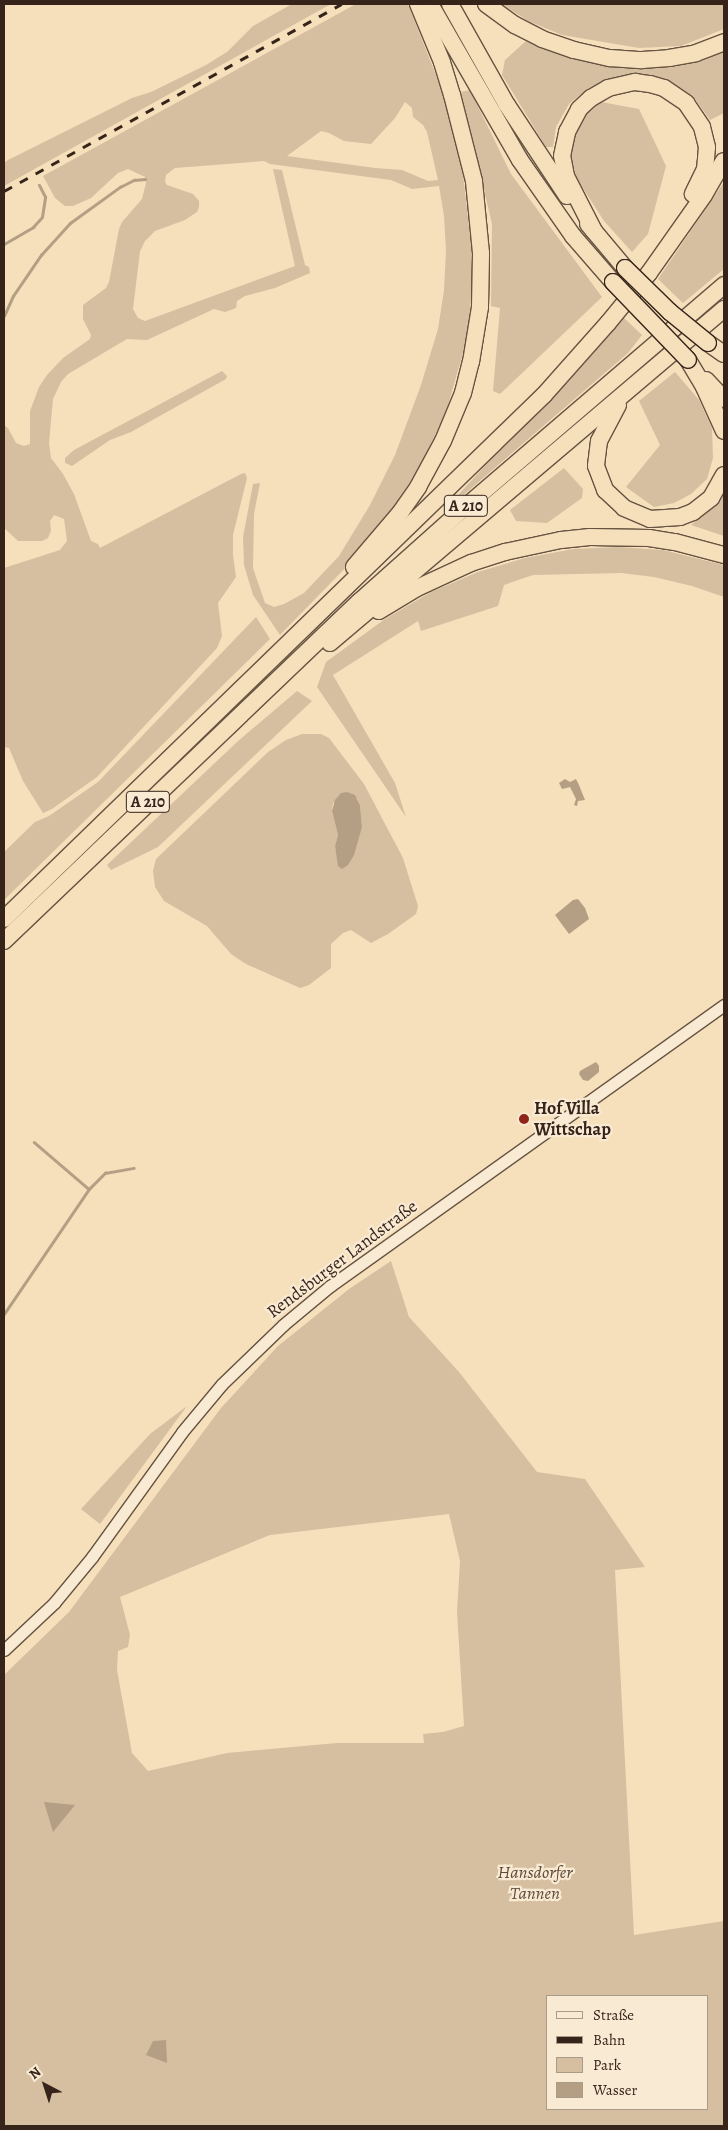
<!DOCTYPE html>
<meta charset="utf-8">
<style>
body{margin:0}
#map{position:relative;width:728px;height:2130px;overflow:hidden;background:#f6dfbb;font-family:Alegreya,serif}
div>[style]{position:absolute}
.green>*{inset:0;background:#d5bfa0}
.water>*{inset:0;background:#b59f84}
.stream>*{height:2.5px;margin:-1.25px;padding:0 1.25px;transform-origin:1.25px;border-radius:1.25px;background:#b59f84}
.roads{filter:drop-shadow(1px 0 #665342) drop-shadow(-1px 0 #665342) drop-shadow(0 1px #665342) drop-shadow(0 -1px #665342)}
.tertiary>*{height:11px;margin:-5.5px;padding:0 5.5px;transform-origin:5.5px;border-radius:5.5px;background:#f9ead3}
.motorway>*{height:16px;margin:-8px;padding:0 8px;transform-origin:8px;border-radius:8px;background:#f6dfbb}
.rail>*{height:2.5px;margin-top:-1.25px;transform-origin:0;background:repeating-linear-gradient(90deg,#36241a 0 9px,transparent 0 18px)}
.bridges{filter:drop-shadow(1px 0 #36241a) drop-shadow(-1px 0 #36241a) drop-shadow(0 1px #36241a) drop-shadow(0 -1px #36241a)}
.motorway-bridge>*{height:16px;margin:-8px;padding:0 8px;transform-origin:8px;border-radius:8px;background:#f6dfbb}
.dots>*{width:14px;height:14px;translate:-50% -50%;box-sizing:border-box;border:2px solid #f9ead3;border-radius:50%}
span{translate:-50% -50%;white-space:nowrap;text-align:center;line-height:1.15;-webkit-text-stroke:4.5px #f9ead3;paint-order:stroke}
.shield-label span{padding:1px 4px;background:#f9ead3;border:1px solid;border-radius:4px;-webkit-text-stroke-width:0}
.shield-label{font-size:16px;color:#36241a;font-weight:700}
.poi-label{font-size:18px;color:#36241a;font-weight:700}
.left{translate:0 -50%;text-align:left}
.street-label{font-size:18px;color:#36241a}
.park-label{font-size:18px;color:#5e4b3c;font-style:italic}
.frame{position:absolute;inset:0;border:5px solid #36241a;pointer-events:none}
.legend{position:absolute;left:546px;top:1995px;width:162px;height:115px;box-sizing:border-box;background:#f9ead3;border:1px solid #ab9b89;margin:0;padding:6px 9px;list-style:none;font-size:15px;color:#36241a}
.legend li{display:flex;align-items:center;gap:10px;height:25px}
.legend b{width:25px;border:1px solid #ab9b89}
.north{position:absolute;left:20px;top:2060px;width:50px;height:50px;-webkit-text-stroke:4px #f9ead3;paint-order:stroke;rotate:320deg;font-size:14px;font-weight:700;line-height:20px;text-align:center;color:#36241a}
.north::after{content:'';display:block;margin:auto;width:18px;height:22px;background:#36241a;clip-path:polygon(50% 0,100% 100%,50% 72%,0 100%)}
</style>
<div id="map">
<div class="green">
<div style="clip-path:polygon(292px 4px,331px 4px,4px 186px,4px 163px,8px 160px,132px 98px,151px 92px,206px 65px,227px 52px,253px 26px)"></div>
<div style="clip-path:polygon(evenodd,356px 4px,408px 4px,445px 98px,461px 157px,473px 261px,471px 300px,467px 339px,446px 412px,420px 467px,385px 520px,356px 557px,280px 635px,253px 595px,244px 565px,243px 537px,253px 484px,260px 483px,254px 514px,253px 568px,265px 603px,274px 607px,284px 604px,304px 593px,339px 556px,370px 505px,395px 455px,421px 385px,438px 329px,444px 290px,446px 251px,444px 216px,439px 186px,412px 189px,391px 180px,270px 164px,264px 161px,175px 168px,166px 175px,165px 182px,167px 185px,193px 194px,199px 201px,199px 207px,197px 212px,185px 220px,155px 231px,145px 241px,140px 251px,133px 309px,138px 318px,145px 321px,295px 266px,273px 169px,282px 170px,305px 265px,309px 267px,310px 273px,275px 288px,245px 296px,237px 301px,236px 308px,225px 312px,214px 309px,147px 340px,127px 339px,68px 374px,61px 382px,53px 399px,49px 443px,51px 458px,63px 474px,74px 494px,91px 541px,98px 544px,100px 548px,241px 474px,245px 473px,247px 478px,233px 535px,233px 555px,236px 577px,218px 603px,222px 636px,217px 648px,97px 777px,52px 809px,43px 813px,23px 781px,9px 748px,4px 747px,4px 568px,60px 550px,67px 541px,64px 519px,54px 515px,50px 521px,51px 531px,48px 538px,42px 541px,18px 541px,4px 528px,4px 425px,8px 428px,16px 443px,24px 446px,30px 444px,30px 411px,39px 387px,47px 375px,63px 358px,90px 339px,91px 335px,83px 319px,83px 305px,106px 288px,109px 282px,119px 229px,122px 222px,142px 199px,146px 183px,145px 177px,128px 169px,118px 173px,91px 198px,73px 206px,65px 206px,55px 198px,43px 176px,356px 4px,405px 102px,412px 108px,413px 117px,423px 125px,427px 132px,438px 180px,428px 181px,402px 170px,375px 168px,287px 156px,321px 131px,329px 133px,344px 141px,371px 144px,395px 118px,405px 102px)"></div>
<div style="clip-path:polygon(502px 4px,724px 4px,724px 29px,681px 46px,639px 48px,562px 35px,528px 21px)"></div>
<div style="clip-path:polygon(526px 41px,574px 57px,641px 68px,673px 67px,699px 62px,724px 52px,724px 113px,710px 120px,693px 96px,669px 83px,634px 75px,606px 79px,587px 89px,569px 104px,556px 127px,553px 147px,546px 147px,502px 75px,505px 60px)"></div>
<div style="clip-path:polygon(470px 90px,511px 174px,602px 297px,500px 394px,493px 391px,500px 308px,491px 306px,492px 224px,461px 92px)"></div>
<div style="clip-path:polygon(601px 102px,639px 109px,666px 166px,648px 234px,632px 252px,604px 221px,577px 179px,571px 158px,574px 135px,585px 116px)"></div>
<div style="clip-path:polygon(724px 182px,724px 269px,683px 303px,658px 279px)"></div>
<div style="clip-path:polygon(623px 317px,642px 335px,628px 353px,460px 498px,459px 494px)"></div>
<div style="clip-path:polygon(222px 371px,227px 376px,226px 379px,131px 432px,110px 440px,72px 466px,65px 463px,65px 458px,74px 450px)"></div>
<div style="clip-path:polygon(675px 372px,699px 400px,712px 428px,713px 458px,707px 479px,691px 494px,674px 503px,654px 507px,626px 487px,660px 445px,639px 401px)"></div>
<div style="clip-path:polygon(564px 468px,583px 489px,582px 498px,547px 523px,516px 521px,510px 510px)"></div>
<div style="clip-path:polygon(724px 495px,724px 536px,691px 525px,721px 498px)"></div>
<div style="clip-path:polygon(618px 547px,663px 550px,724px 565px,724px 597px,692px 586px,654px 577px,621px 573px,533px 575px,504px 585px,498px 606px,421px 631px,418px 621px,333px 675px,395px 783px,406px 817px,317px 687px,326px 662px,385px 619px,431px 592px,478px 572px,525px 558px,573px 549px)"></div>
<div style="clip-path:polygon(256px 617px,270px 639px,4px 900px,4px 852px,35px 822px,49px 816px,98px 782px)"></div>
<div style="clip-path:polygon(297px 691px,312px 701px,158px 847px,111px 870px,107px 865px,237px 742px)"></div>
<div style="clip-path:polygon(evenodd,302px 734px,321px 734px,329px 738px,364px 784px,403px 858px,418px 906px,416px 914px,388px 934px,371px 943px,351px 930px,343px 933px,331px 944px,331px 968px,309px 985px,300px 988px,246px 964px,231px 954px,207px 926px,164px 901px,155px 887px,153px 871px,156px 859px,268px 752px,286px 740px,302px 734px,357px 798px,360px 805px,362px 827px,348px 865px,337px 856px,335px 846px,338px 835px,332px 811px,333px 803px,357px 798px)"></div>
<div style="clip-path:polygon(evenodd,391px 1261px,409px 1317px,459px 1372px,537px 1472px,585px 1479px,645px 1567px,615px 1570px,634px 1935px,724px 1921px,724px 2126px,4px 2126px,4px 1675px,69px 1612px,221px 1408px,278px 1346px,349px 1289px,391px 1261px,449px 1514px,460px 1561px,457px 1612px,464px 1726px,443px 1732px,423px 1734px,424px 1743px,337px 1743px,227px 1753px,148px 1771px,132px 1753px,117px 1670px,118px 1651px,128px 1647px,130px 1635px,120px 1597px,270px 1535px,449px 1514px,391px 1261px,547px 1996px,707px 1996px,707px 2109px,547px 2109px,547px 1996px)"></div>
<div style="clip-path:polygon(187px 1406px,100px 1524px,81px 1509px,150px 1434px)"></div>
</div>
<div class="water">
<div style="clip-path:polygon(565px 779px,570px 782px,576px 779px,579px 785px,585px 800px,578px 801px,577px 806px,574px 805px,576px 799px,570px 787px,562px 789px,559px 783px)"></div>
<div style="clip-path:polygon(347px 792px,355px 795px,360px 805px,362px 827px,354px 855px,348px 865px,342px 869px,338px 866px,335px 846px,338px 835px,332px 811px,335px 800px,341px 793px)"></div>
<div style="clip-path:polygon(578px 899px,585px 908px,589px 919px,569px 934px,555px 915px,573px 900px)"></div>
<div style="clip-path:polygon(596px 1062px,599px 1066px,599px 1072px,588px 1081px,583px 1080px,579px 1074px,580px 1071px)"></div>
<div style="clip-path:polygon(44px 1802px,75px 1805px,53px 1832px)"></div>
<div style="clip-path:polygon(166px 2040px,167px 2063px,146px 2055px,153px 2041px)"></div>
</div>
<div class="stream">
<div style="left:4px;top:244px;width:34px;rotate:-30deg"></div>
<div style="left:33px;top:227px;width:13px;rotate:-48deg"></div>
<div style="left:42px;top:217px;width:20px;rotate:-81deg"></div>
<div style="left:45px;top:197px;width:13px;rotate:-117deg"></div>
<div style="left:4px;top:316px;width:22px;rotate:-66deg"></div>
<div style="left:13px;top:296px;width:50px;rotate:-55.7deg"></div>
<div style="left:41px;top:255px;width:43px;rotate:-47.8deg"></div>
<div style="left:70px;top:223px;width:62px;rotate:-35.8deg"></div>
<div style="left:120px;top:187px;width:16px;rotate:-27deg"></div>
<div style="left:134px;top:180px;width:11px;rotate:-5deg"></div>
<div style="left:34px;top:1142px;width:72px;rotate:40.5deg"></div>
<div style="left:4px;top:1314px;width:151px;rotate:-55.8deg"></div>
<div style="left:89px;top:1189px;width:23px;rotate:-45deg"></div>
<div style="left:105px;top:1173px;width:29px;rotate:-10deg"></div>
</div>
<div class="roads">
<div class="tertiary">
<div style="left:4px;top:1650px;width:69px;rotate:-43.2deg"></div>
<div style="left:54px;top:1603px;width:60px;rotate:-50.4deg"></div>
<div style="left:92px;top:1557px;width:154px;rotate:-54.2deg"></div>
<div style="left:182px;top:1432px;width:62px;rotate:-50.2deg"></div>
<div style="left:222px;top:1384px;width:85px;rotate:-44deg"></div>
<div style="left:283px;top:1325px;width:61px;rotate:-39.7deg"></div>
<div style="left:330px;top:1286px;width:484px;rotate:-35.5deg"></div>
</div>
<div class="motorway">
<div style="left:430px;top:4px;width:180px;rotate:60deg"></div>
<div style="left:520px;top:160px;width:93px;rotate:55.1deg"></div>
<div style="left:573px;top:236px;width:61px;rotate:49deg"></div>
<div style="left:450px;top:4px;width:116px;rotate:60.6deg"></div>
<div style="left:507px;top:105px;width:109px;rotate:56.6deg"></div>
<div style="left:486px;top:4px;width:36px;rotate:36deg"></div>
<div style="left:515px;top:25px;width:30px;rotate:27deg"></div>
<div style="left:542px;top:39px;width:34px;rotate:19deg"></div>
<div style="left:574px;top:50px;width:37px;rotate:13deg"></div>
<div style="left:610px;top:58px;width:32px;rotate:4deg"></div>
<div style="left:642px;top:60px;width:27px;rotate:-4deg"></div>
<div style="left:669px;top:58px;width:27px;rotate:-10deg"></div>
<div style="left:696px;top:53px;width:30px;rotate:-21deg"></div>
<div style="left:588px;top:224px;width:57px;rotate:49.9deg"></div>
<div style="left:594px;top:231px;width:62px;rotate:-117deg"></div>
<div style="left:566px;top:176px;width:20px;rotate:-101deg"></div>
<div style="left:562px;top:156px;width:25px;rotate:-78deg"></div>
<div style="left:567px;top:132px;width:26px;rotate:-62deg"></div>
<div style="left:579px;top:109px;width:16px;rotate:-43deg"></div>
<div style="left:591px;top:98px;width:20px;rotate:-30deg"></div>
<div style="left:608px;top:88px;width:28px;rotate:-13deg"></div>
<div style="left:635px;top:82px;width:15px;rotate:8deg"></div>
<div style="left:650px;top:84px;width:15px;rotate:16deg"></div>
<div style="left:664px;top:88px;width:27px;rotate:34deg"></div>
<div style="left:686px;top:103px;width:29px;rotate:56deg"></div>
<div style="left:702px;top:127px;width:21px;rotate:76deg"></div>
<div style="left:707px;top:147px;width:22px;rotate:95deg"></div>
<div style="left:705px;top:169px;width:28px;rotate:116deg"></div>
<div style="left:708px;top:343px;width:19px;rotate:35deg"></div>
<div style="left:688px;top:360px;width:31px;rotate:59deg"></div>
<div style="left:704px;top:387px;width:48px;rotate:65.6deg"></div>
<div style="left:706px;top:380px;width:26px;rotate:47deg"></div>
<div style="left:618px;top:405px;width:41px;rotate:117.8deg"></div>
<div style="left:599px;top:441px;width:25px;rotate:97deg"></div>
<div style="left:596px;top:466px;width:26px;rotate:69deg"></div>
<div style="left:605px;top:490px;width:26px;rotate:43deg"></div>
<div style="left:624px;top:508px;width:28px;rotate:23deg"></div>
<div style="left:650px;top:519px;width:30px;rotate:-4deg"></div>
<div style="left:680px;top:517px;width:14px;rotate:-21deg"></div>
<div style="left:693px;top:512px;width:23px;rotate:-38deg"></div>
<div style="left:711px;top:498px;width:26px;rotate:-61deg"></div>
<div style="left:354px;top:567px;width:71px;rotate:-49.6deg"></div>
<div style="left:400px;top:513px;width:32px;rotate:-55deg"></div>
<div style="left:418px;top:487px;width:52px;rotate:-61.5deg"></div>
<div style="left:443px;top:441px;width:52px;rotate:-67.4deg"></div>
<div style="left:463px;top:393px;width:32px;rotate:-76deg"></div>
<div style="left:471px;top:362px;width:56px;rotate:-80.7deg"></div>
<div style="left:480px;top:307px;width:54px;rotate:-88.9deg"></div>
<div style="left:481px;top:253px;width:72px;rotate:-95.6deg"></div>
<div style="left:474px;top:181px;width:89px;rotate:-104.3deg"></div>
<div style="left:452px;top:95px;width:34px;rotate:-107deg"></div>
<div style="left:442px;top:62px;width:63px;rotate:-112.5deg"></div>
<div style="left:379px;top:611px;width:44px;rotate:-31.2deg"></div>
<div style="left:417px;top:588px;width:60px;rotate:-24.8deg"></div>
<div style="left:471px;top:563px;width:36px;rotate:-18deg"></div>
<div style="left:505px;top:552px;width:57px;rotate:-12.1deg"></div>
<div style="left:561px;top:540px;width:29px;rotate:-6deg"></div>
<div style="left:590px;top:537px;width:59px;rotate:1deg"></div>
<div style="left:649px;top:538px;width:26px;rotate:9deg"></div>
<div style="left:675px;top:542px;width:51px;rotate:14.9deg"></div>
<div style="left:330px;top:643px;width:517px;rotate:-40.29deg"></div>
<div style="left:4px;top:919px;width:752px;rotate:-44.14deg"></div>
<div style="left:544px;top:395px;width:96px;rotate:-48.4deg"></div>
<div style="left:608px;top:323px;width:65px;rotate:-50.6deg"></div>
<div style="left:649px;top:273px;width:95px;rotate:-54.8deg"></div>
<div style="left:704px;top:195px;width:39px;rotate:-60deg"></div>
<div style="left:4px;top:941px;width:491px;rotate:-43.7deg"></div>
<div style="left:359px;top:602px;width:140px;rotate:-41.8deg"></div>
<div style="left:463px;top:509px;width:344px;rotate:-40.6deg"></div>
</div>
</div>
<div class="rail">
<div style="left:4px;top:191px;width:386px;rotate:-29deg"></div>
</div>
<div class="bridges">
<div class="motorway-bridge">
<div style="left:625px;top:268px;width:63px;rotate:44.4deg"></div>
<div style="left:670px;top:312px;width:49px;rotate:39.2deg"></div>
<div style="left:613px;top:282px;width:108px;rotate:46.1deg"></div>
</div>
</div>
<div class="dots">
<div style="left:524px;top:1119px;background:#8f2418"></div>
</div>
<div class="shield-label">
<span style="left:466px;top:506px">A 210</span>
<span style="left:148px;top:802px">A 210</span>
</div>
<div class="poi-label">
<span class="left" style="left:534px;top:1119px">Hof Villa<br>Wittschap</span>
</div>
<div class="street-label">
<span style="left:342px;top:1259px;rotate:-37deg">Rendsburger Landstraße</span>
</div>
<div class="park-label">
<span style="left:535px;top:1883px">Hansdorfer<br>Tannen</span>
</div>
<div class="frame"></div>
<ul class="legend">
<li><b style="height:6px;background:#f9ead3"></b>Straße</li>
<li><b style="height:6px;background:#36241a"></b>Bahn</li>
<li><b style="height:14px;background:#d5bfa0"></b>Park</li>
<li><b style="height:14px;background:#b59f84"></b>Wasser</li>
</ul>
<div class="north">N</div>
</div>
